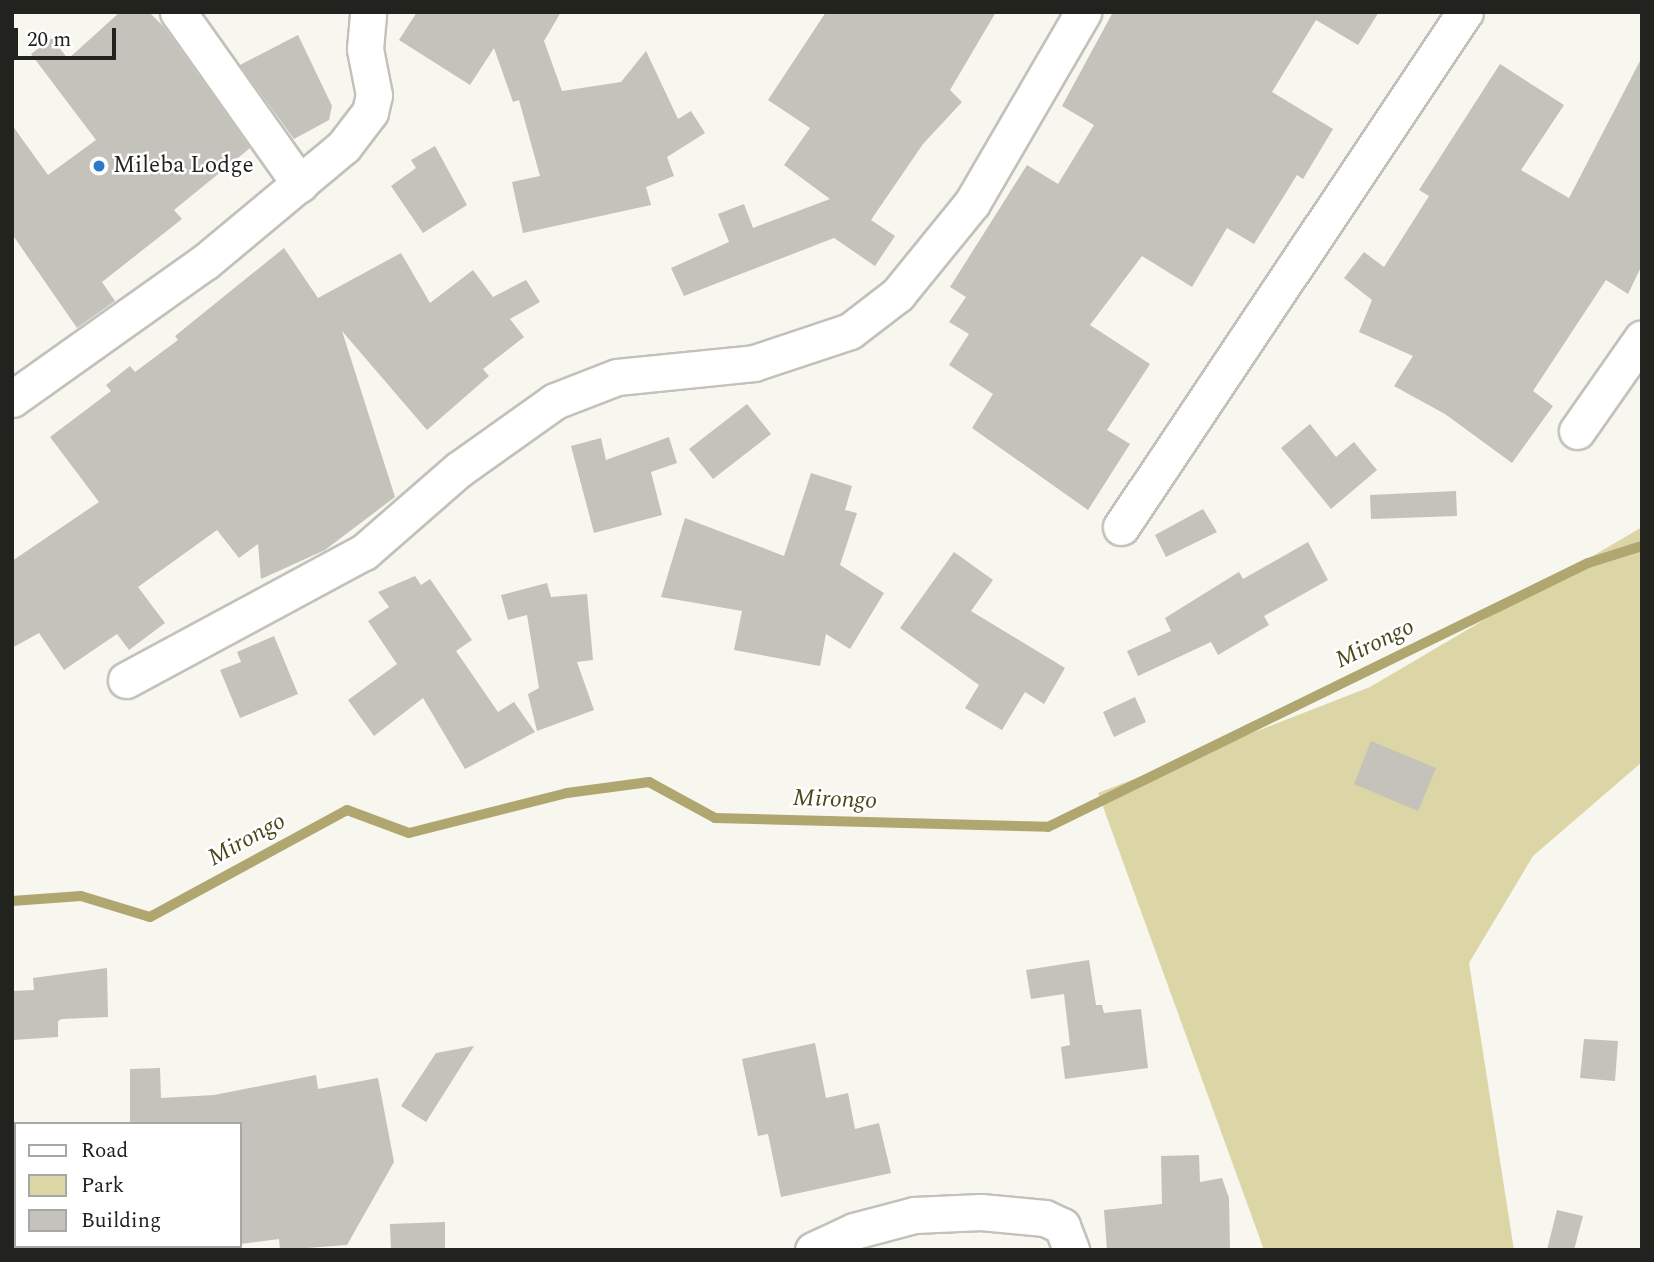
<!DOCTYPE html>
<style>
body{margin:0}
#map{position:relative;width:1654px;height:1262px;overflow:hidden;background:#f7f6ef;font-family:Spectral,serif}
div>[style]{position:absolute}
.green>*{inset:0;background:#dcd6a6}
.stream>*{height:10px;margin:-5px;padding:0 5px;transform-origin:5px;border-radius:5px;background:#afa76f}
.building>*{inset:0;background:#c3c2bb}
.roads{filter:drop-shadow(2px 0 #c2c1ba) drop-shadow(-2px 0 #c2c1ba) drop-shadow(0 2px #c2c1ba) drop-shadow(0 -2px #c2c1ba)}
.minor>*{height:35px;margin:-17.5px;padding:0 17.5px;transform-origin:17.5px;border-radius:17.5px;background:#fff}
.dots>*{width:19px;height:19px;translate:-50% -50%;box-sizing:border-box;border:4px solid #fff;border-radius:50%}
span{translate:-50% -50%;white-space:nowrap;text-align:center;line-height:1.15;-webkit-text-stroke:5px #fff;paint-order:stroke}
.poi-label{font-size:23px;color:#22221f}
.left{translate:0 -50%;text-align:left}
.water-label{font-size:24px;color:#4c461a;font-style:italic}
.frame{position:absolute;inset:0;border:14px solid #22221f;pointer-events:none}
.legend{position:absolute;left:14px;top:1122px;width:228px;height:126px;box-sizing:border-box;background:#fff;border:2px solid #a7a7a5;margin:0;padding:9px 12px;list-style:none;font-size:21px;color:#22221f}
.legend li{display:flex;align-items:center;gap:14px;height:35px}
.legend b{width:35px;border:2px solid #a7a7a5}
.scale{position:absolute;left:14px;top:28px;width:102px;height:32px;box-sizing:border-box;border:4px solid #22221f;border-top:0;padding-left:9px;font-size:21px;line-height:24px;white-space:nowrap;color:#22221f;-webkit-text-stroke:5px #fff;paint-order:stroke}
</style>
<div id="map">
<div class="green">
<div style="clip-path:polygon(1642px 527px,1642px 762px,1533px 856px,1469px 963px,1514px 1250px,1264px 1250px,1098px 793px,1370px 687px)"></div>
</div>
<div class="stream">
<div style="left:12px;top:901px;width:69px;rotate:-4.1deg"></div>
<div style="left:81px;top:896px;width:72px;rotate:16.9deg"></div>
<div style="left:150px;top:917px;width:224px;rotate:-28.5deg"></div>
<div style="left:347px;top:810px;width:66px;rotate:20.4deg"></div>
<div style="left:409px;top:833px;width:163px;rotate:-14.2deg"></div>
<div style="left:567px;top:793px;width:83px;rotate:-7.6deg"></div>
<div style="left:649px;top:782px;width:75px;rotate:28.6deg"></div>
<div style="left:715px;top:818px;width:333px;rotate:1.5deg"></div>
<div style="left:1048px;top:827px;width:601px;rotate:-26.05deg"></div>
<div style="left:1588px;top:563px;width:57px;rotate:-17.5deg"></div>
</div>
<div class="building">
<div style="clip-path:polygon(120px 12px,149px 12px,164px 27px,250px 148px,174px 210px,182px 219px,102px 282px,115px 301px,77px 328px,12px 234px,12px 125px,48px 175px,96px 140px,31px 54px,52px 38px,68px 59px)"></div>
<div style="clip-path:polygon(417px 12px,561px 12px,544px 41px,562px 91px,621px 82px,646px 51px,678px 119px,691px 111px,705px 133px,667px 157px,674px 176px,646px 187px,651px 205px,523px 233px,512px 182px,540px 176px,519px 100px,513px 102px,494px 48px,470px 85px,399px 40px)"></div>
<div style="clip-path:polygon(826px 12px,996px 12px,950px 90px,962px 102px,923px 144px,871px 220px,895px 236px,875px 266px,834px 238px,684px 296px,671px 268px,729px 242px,718px 214px,744px 204px,753px 228px,830px 199px,784px 165px,810px 128px,768px 100px)"></div>
<div style="clip-path:polygon(1113px 12px,1379px 12px,1358px 45px,1316px 20px,1272px 92px,1333px 129px,1303px 179px,1297px 175px,1254px 244px,1227px 228px,1192px 287px,1142px 256px,1090px 325px,1150px 364px,1107px 430px,1130px 444px,1088px 510px,972px 428px,993px 394px,949px 365px,969px 334px,949px 322px,966px 297px,950px 287px,1027px 165px,1058px 184px,1094px 125px,1062px 106px)"></div>
<div style="clip-path:polygon(298px 35px,332px 106px,329px 120px,294px 139px,240px 65px)"></div>
<div style="clip-path:polygon(1642px 57px,1642px 265px,1628px 294px,1606px 280px,1533px 391px,1553px 406px,1512px 463px,1445px 414px,1394px 386px,1413px 356px,1359px 332px,1372px 300px,1344px 278px,1364px 252px,1384px 267px,1429px 196px,1419px 190px,1500px 64px,1564px 105px,1521px 170px,1569px 198px)"></div>
<div style="clip-path:polygon(435px 146px,467px 205px,423px 233px,391px 186px,416px 168px,411px 160px)"></div>
<div style="clip-path:polygon(284px 248px,318px 298px,401px 253px,430px 303px,473px 270px,493px 297px,526px 280px,540px 302px,510px 319px,524px 337px,483px 369px,489px 376px,427px 430px,342px 331px,395px 497px,325px 550px,261px 579px,258px 544px,239px 558px,217px 530px,138px 587px,165px 623px,129px 650px,117px 634px,64px 670px,39px 633px,12px 648px,12px 561px,99px 502px,50px 437px,111px 391px,106px 385px,130px 366px,135px 372px,178px 340px,175px 336px)"></div>
<div style="clip-path:polygon(747px 404px,771px 434px,713px 479px,689px 449px)"></div>
<div style="clip-path:polygon(1310px 424px,1336px 457px,1354px 442px,1377px 470px,1331px 509px,1281px 448px)"></div>
<div style="clip-path:polygon(669px 437px,677px 463px,651px 472px,662px 515px,594px 533px,571px 446px,601px 438px,606px 460px)"></div>
<div style="clip-path:polygon(811px 473px,852px 486px,845px 510px,857px 513px,840px 565px,884px 593px,850px 649px,826px 634px,820px 666px,734px 650px,742px 611px,661px 597px,685px 518px,784px 556px)"></div>
<div style="clip-path:polygon(1456px 491px,1457px 516px,1371px 519px,1370px 495px)"></div>
<div style="clip-path:polygon(1203px 509px,1217px 532px,1166px 557px,1155px 535px)"></div>
<div style="clip-path:polygon(1308px 542px,1328px 580px,1264px 616px,1269px 625px,1218px 655px,1211px 642px,1138px 676px,1127px 651px,1171px 631px,1165px 618px,1239px 572px,1243px 579px)"></div>
<div style="clip-path:polygon(954px 552px,993px 580px,971px 611px,1065px 668px,1044px 704px,1025px 692px,1002px 730px,965px 708px,979px 685px,900px 628px)"></div>
<div style="clip-path:polygon(415px 576px,421px 585px,430px 579px,472px 640px,456px 651px,498px 712px,514px 702px,535px 732px,465px 769px,423px 698px,374px 736px,348px 700px,397px 664px,368px 621px,389px 607px,378px 592px)"></div>
<div style="clip-path:polygon(547px 583px,551px 597px,587px 594px,593px 660px,577px 662px,594px 710px,537px 731px,528px 694px,539px 688px,527px 615px,508px 620px,501px 595px)"></div>
<div style="clip-path:polygon(274px 636px,298px 694px,240px 718px,220px 670px,241px 662px,237px 652px)"></div>
<div style="clip-path:polygon(1135px 697px,1146px 722px,1114px 737px,1103px 712px)"></div>
<div style="clip-path:polygon(1371px 741px,1436px 768px,1418px 811px,1354px 784px)"></div>
<div style="clip-path:polygon(1089px 960px,1096px 1005px,1102px 1005px,1104px 1013px,1141px 1009px,1148px 1068px,1065px 1079px,1061px 1047px,1070px 1045px,1064px 994px,1031px 999px,1026px 970px)"></div>
<div style="clip-path:polygon(107px 968px,108px 1017px,62px 1019px,58px 1021px,58px 1037px,13px 1040px,12px 991px,34px 990px,33px 978px)"></div>
<div style="clip-path:polygon(1584px 1039px,1618px 1041px,1615px 1081px,1580px 1078px)"></div>
<div style="clip-path:polygon(815px 1043px,826px 1098px,848px 1093px,855px 1129px,879px 1123px,891px 1173px,781px 1197px,768px 1134px,758px 1136px,742px 1059px)"></div>
<div style="clip-path:polygon(474px 1046px,426px 1122px,401px 1106px,436px 1053px)"></div>
<div style="clip-path:polygon(160px 1068px,161px 1098px,214px 1095px,316px 1075px,318px 1089px,378px 1078px,394px 1162px,347px 1245px,280px 1250px,279px 1239px,240px 1244px,240px 1124px,130px 1124px,130px 1069px)"></div>
<div style="clip-path:polygon(1199px 1155px,1200px 1182px,1222px 1178px,1229px 1198px,1230px 1250px,1107px 1250px,1104px 1210px,1162px 1204px,1161px 1156px)"></div>
<div style="clip-path:polygon(1557px 1210px,1583px 1216px,1574px 1250px,1547px 1250px)"></div>
<div style="clip-path:polygon(445px 1222px,445px 1250px,391px 1250px,390px 1224px)"></div>
</div>
<div class="roads">
<div class="minor">
<div style="left:178px;top:12px;width:211px;rotate:54.7deg"></div>
<div style="left:12px;top:399px;width:237px;rotate:-35.4deg"></div>
<div style="left:205px;top:262px;width:181px;rotate:-39.8deg"></div>
<div style="left:344px;top:146px;width:43px;rotate:-52.6deg"></div>
<div style="left:370px;top:112px;width:17px;rotate:-77deg"></div>
<div style="left:374px;top:95px;width:47px;rotate:-101.1deg"></div>
<div style="left:365px;top:49px;width:37px;rotate:-85deg"></div>
<div style="left:1577px;top:431px;width:113px;rotate:-55deg"></div>
<div style="left:1121px;top:527px;width:619px;rotate:-56.26deg"></div>
<div style="left:126px;top:680px;width:270px;rotate:-28.3deg"></div>
<div style="left:364px;top:552px;width:125px;rotate:-41.1deg"></div>
<div style="left:458px;top:470px;width:119px;rotate:-35.4deg"></div>
<div style="left:555px;top:401px;width:66px;rotate:-21.2deg"></div>
<div style="left:617px;top:377px;width:138px;rotate:-5.8deg"></div>
<div style="left:754px;top:363px;width:101px;rotate:-18.4deg"></div>
<div style="left:850px;top:331px;width:61px;rotate:-37.6deg"></div>
<div style="left:898px;top:294px;width:117px;rotate:-50.9deg"></div>
<div style="left:972px;top:203px;width:221px;rotate:-59.8deg"></div>
<div style="left:813px;top:1250px;width:45px;rotate:-24.9deg"></div>
<div style="left:854px;top:1231px;width:62px;rotate:-14.9deg"></div>
<div style="left:914px;top:1215px;width:67px;rotate:-2.6deg"></div>
<div style="left:981px;top:1212px;width:64px;rotate:5.4deg"></div>
<div style="left:1045px;top:1218px;width:19px;rotate:25deg"></div>
<div style="left:1062px;top:1226px;width:26px;rotate:69deg"></div>
</div>
</div>
<div class="dots">
<div style="left:99px;top:166px;background:#2a7ccb"></div>
</div>
<div class="poi-label">
<span class="left" style="left:113px;top:166px">Mileba Lodge</span>
</div>
<div class="water-label">
<span style="left:1375px;top:644px;rotate:-26deg">Mirongo</span>
<span style="left:835px;top:800px;rotate:2deg">Mirongo</span>
<span style="left:247px;top:840px;rotate:-29deg">Mirongo</span>
</div>
<div class="frame"></div>
<ul class="legend">
<li><b style="height:9px;background:#fff"></b>Road</li>
<li><b style="height:19px;background:#dcd6a6"></b>Park</li>
<li><b style="height:19px;background:#c3c2bb"></b>Building</li>
</ul>
<div class="scale">20 m</div>
</div>
